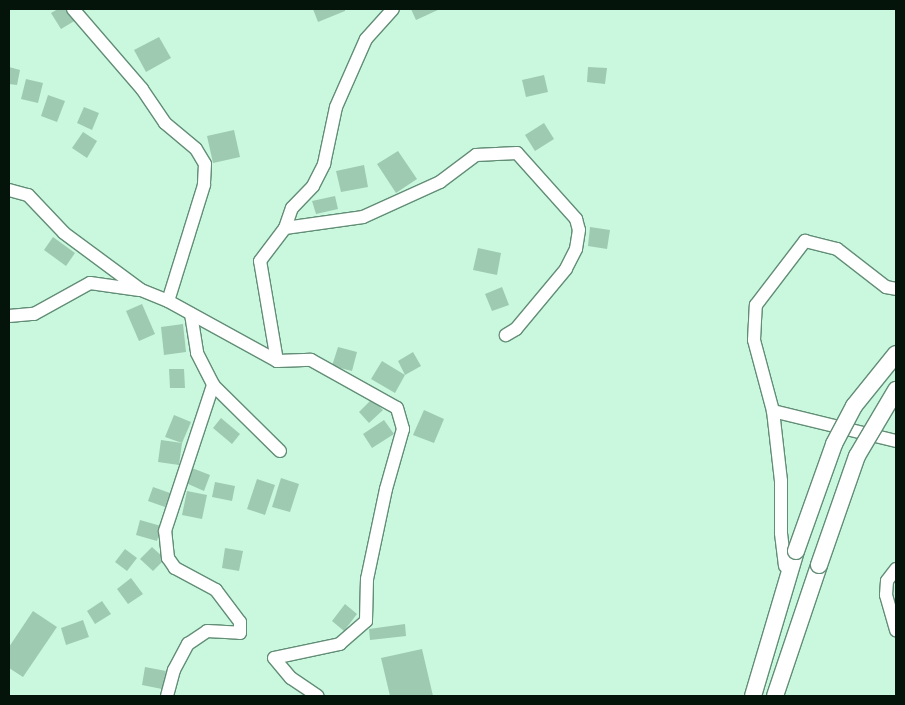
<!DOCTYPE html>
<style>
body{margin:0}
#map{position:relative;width:905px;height:705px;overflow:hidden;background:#caf8de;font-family:"Work Sans",sans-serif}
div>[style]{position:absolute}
.building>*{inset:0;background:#9dcab1}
.roads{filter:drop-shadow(1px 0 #628d76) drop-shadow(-1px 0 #628d76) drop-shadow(0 1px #628d76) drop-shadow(0 -1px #628d76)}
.minor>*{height:12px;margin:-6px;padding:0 6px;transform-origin:6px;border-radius:6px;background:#fff}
.major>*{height:16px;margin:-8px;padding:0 8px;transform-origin:8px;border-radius:8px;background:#fff}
.bridges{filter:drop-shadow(1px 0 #628d76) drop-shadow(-1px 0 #628d76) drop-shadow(0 1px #628d76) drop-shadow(0 -1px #628d76)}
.major-bridge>*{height:16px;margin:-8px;padding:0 8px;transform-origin:8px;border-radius:8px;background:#fff}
span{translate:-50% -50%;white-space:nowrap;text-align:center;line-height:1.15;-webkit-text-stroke:4px #caf8de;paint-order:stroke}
.frame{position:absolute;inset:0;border:10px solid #04140b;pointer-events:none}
</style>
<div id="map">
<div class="building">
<div style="clip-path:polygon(58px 9px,70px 9px,76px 20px,61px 29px,51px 13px)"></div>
<div style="clip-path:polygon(313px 9px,345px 9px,345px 11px,318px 22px)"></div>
<div style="clip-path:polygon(411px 9px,440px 9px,416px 20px)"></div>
<div style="clip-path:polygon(159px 37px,171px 58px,146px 72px,134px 50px)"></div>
<div style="clip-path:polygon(9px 67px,20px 70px,17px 85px,9px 84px)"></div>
<div style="clip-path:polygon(588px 67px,607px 68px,605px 84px,587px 82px)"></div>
<div style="clip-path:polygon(544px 75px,548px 92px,526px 97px,522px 80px)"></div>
<div style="clip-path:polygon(26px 79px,43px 83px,38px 103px,21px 99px)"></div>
<div style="clip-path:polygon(48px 95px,65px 101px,57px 122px,41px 116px)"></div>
<div style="clip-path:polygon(84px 107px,99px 113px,92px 130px,77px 123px)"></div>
<div style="clip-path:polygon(544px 123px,554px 139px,535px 151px,525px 135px)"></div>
<div style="clip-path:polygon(234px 130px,240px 157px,213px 163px,207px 136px)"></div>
<div style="clip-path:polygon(83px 132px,97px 141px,87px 158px,72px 148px)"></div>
<div style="clip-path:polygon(398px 151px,417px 179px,396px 193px,377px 164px)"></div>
<div style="clip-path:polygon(364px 165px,368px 187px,341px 192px,336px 171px)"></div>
<div style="clip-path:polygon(335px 196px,338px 209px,316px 214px,312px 201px)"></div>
<div style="clip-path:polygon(590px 227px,610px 230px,607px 249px,588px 246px)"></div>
<div style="clip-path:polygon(53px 237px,75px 253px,66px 266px,44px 250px)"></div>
<div style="clip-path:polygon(478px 248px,501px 253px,497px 275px,473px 270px)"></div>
<div style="clip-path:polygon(502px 287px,509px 305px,492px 311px,485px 294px)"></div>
<div style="clip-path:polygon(142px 304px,155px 334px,139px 341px,126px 311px)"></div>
<div style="clip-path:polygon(183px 324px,186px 352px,164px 355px,161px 327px)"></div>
<div style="clip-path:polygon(338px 347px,357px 352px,352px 371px,332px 366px)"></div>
<div style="clip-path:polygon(413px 352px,421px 366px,405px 375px,398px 361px)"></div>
<div style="clip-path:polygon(382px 361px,405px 375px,395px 393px,371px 379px)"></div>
<div style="clip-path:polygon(169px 369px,184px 369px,185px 388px,170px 388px)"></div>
<div style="clip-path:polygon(372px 399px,383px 410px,369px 423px,359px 412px)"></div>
<div style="clip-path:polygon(424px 410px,444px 419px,434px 443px,413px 435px)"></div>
<div style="clip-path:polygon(174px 415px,191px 422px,182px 443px,165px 437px)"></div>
<div style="clip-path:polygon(221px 418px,240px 434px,232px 444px,213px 428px)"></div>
<div style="clip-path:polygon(384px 420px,394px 434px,372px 448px,363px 434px)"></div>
<div style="clip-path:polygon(161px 440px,182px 443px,179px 465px,158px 462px)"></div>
<div style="clip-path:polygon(192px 468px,210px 475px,204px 491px,186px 483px)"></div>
<div style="clip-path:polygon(281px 478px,299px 484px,290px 512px,272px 507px)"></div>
<div style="clip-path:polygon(257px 479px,275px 485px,265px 515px,247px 509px)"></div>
<div style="clip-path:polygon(215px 482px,235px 486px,232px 501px,212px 497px)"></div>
<div style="clip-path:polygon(153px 487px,170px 493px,165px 507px,148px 501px)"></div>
<div style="clip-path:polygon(187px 491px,207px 495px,202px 519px,182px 515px)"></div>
<div style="clip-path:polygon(140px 520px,161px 526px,157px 541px,136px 535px)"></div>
<div style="clip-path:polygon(152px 547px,165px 559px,153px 571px,140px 559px)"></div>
<div style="clip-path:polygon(225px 548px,243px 551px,239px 571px,222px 568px)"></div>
<div style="clip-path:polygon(125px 549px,137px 558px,127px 571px,115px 562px)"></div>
<div style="clip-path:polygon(131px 578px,143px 594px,128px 604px,117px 589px)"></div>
<div style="clip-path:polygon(102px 601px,111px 614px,95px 624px,87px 611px)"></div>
<div style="clip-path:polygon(345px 604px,357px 614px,344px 631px,332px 621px)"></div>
<div style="clip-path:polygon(33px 611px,57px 627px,23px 677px,9px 668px,9px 647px)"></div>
<div style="clip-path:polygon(83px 620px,89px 637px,66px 645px,61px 628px)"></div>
<div style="clip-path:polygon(405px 624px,406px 636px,370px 640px,369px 629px)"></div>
<div style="clip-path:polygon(422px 649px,433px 696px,390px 696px,381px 658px)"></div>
<div style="clip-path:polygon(145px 667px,166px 671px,162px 689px,142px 685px)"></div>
</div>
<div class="roads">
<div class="minor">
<div style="left:73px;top:9px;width:106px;rotate:49.2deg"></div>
<div style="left:142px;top:89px;width:41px;rotate:55.9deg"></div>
<div style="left:165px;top:123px;width:40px;rotate:40deg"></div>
<div style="left:196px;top:149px;width:17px;rotate:59deg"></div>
<div style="left:205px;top:164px;width:21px;rotate:93deg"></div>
<div style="left:204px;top:185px;width:121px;rotate:107.2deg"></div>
<div style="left:9px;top:190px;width:20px;rotate:15deg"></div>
<div style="left:28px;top:195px;width:52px;rotate:46.5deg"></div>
<div style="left:64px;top:233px;width:96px;rotate:36.5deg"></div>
<div style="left:141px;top:290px;width:29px;rotate:22deg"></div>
<div style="left:168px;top:301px;width:124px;rotate:28.8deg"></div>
<div style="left:277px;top:361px;width:34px;rotate:-2deg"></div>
<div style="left:311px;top:360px;width:98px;rotate:29.2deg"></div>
<div style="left:397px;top:408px;width:22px;rotate:74deg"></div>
<div style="left:403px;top:429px;width:62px;rotate:105.8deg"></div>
<div style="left:386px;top:489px;width:92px;rotate:101.9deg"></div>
<div style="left:367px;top:579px;width:42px;rotate:91.4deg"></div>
<div style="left:366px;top:621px;width:35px;rotate:139deg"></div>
<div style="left:340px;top:644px;width:67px;rotate:168deg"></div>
<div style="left:274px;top:658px;width:26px;rotate:50deg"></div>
<div style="left:291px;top:678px;width:32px;rotate:34deg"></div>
<div style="left:285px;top:228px;width:79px;rotate:-8deg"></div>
<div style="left:363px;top:217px;width:85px;rotate:-24.4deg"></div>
<div style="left:440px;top:182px;width:45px;rotate:-36.9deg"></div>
<div style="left:476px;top:155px;width:41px;rotate:-2.8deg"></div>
<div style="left:517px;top:153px;width:89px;rotate:48.2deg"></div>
<div style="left:576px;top:219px;width:11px;rotate:75deg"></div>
<div style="left:579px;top:230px;width:19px;rotate:99deg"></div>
<div style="left:576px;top:249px;width:22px;rotate:117deg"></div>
<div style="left:566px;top:269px;width:78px;rotate:129.8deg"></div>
<div style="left:516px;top:329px;width:12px;rotate:149deg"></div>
<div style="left:191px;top:314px;width:39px;rotate:81deg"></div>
<div style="left:197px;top:353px;width:36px;rotate:63deg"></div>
<div style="left:213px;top:385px;width:94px;rotate:44.6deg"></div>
<div style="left:9px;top:316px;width:25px;rotate:-5deg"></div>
<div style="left:34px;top:314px;width:64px;rotate:-29deg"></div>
<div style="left:90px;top:283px;width:50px;rotate:8deg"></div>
<div style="left:277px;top:361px;width:101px;rotate:-99.6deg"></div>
<div style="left:260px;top:261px;width:41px;rotate:-52.9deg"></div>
<div style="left:285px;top:228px;width:21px;rotate:-71deg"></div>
<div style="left:292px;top:208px;width:30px;rotate:-46deg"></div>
<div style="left:313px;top:186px;width:25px;rotate:-63deg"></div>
<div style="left:324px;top:164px;width:58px;rotate:-78.1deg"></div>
<div style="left:336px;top:107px;width:74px;rotate:-66.2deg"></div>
<div style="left:366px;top:39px;width:40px;rotate:-48deg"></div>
<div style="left:773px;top:411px;width:127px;rotate:13.7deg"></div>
<div style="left:785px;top:566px;width:33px;rotate:-97deg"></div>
<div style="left:781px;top:533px;width:52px;rotate:-90deg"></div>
<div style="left:781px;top:481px;width:70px;rotate:-96.5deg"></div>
<div style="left:773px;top:411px;width:73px;rotate:-105deg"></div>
<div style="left:754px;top:340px;width:35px;rotate:-87deg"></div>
<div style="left:756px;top:305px;width:81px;rotate:-52.6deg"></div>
<div style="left:805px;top:241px;width:33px;rotate:14deg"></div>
<div style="left:837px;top:249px;width:62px;rotate:37.8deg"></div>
<div style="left:886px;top:287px;width:10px;rotate:11deg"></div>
<div style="left:896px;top:569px;width:15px;rotate:127deg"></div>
<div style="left:887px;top:581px;width:14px;rotate:94deg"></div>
<div style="left:886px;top:595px;width:37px;rotate:74deg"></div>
<div style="left:167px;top:696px;width:27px;rotate:-75deg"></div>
<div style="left:174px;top:670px;width:30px;rotate:-62deg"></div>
<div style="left:188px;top:644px;width:23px;rotate:-34deg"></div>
<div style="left:207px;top:631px;width:33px;rotate:3deg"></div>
<div style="left:240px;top:633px;width:11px;rotate:-90deg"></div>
<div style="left:240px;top:622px;width:40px;rotate:-127deg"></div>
<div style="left:216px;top:590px;width:47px;rotate:-151.8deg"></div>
<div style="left:175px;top:568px;width:12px;rotate:-125deg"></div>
<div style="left:168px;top:558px;width:27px;rotate:-96deg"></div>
<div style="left:165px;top:531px;width:154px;rotate:-71.8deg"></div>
</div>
<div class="major">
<div style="left:753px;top:696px;width:151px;rotate:-73.5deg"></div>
<div style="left:775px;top:696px;width:138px;rotate:-71.4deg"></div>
</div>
</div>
<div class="bridges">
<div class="major-bridge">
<div style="left:796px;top:551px;width:114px;rotate:-70.4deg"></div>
<div style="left:834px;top:444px;width:43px;rotate:-62.2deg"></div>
<div style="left:854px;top:406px;width:67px;rotate:-51.1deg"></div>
<div style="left:819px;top:565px;width:115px;rotate:-70.8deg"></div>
<div style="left:857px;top:456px;width:77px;rotate:-59.4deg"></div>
</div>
</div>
<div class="frame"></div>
</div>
